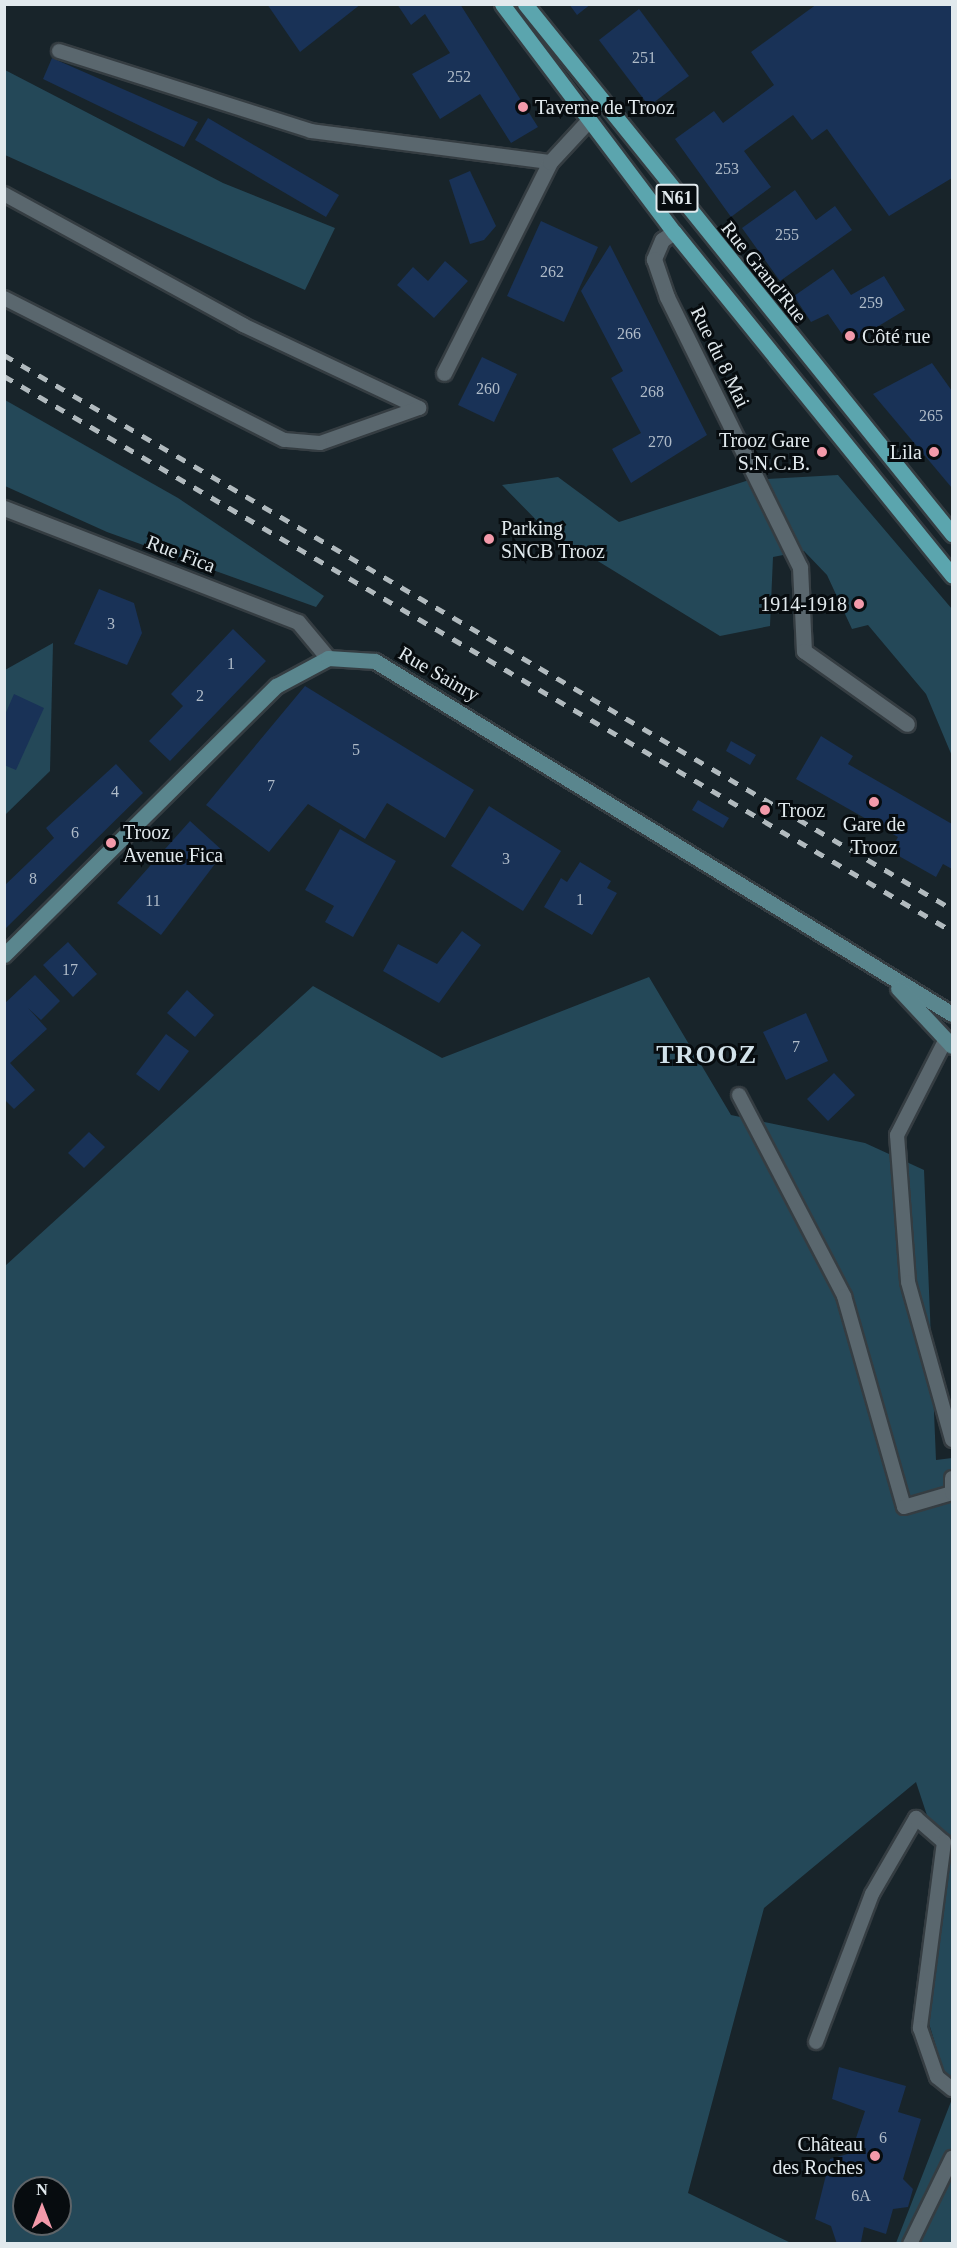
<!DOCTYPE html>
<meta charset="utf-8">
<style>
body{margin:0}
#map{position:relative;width:957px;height:2248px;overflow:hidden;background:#18242a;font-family:Georgia,serif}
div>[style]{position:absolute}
.green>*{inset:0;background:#244858}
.building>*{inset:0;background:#193257}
.roads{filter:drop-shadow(2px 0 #353d42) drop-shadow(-2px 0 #353d42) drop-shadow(0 2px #353d42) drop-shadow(0 -2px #353d42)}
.lane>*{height:14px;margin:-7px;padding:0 7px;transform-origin:7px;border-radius:7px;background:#5a676e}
.street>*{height:15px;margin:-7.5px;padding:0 7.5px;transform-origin:7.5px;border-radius:7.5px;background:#5a676e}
.secondary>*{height:15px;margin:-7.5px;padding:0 7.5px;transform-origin:7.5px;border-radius:7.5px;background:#5a868e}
.primary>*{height:15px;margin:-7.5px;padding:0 7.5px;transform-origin:7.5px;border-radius:7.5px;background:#5ba5ae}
.rail>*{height:4.5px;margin-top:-2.25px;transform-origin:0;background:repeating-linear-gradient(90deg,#b1babe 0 10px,transparent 0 20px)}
.dots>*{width:16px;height:16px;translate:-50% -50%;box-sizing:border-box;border:3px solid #070c0f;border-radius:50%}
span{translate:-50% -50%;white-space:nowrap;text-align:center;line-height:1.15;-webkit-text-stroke:6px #070c0f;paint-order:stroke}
.number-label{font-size:16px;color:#afbbc8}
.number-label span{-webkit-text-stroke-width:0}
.shield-label span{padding:2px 4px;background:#070c0f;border:2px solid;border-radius:4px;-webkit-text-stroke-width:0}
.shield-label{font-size:18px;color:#e1e9ed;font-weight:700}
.poi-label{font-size:20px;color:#e1e9ed}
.left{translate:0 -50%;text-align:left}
.right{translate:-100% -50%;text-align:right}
.street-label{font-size:20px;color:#e1e9ed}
.district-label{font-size:26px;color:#d2e2ea;font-weight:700;letter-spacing:1.5px}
.frame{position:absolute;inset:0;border:6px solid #e1e9ed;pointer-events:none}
.north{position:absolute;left:12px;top:2176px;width:60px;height:60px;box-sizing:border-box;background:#070c0f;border:2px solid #5e6468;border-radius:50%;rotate:0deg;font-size:16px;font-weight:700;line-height:24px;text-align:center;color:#e1e9ed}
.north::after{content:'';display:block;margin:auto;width:21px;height:27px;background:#f39aaa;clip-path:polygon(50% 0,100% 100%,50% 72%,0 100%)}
</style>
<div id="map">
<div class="green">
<div style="clip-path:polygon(5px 70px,223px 183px,335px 228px,305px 290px,5px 155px)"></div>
<div style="clip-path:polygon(5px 400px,178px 498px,324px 596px,316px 607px,107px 532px,5px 486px)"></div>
<div style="clip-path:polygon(838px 475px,952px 609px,952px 756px,926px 694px,868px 625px,852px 629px,827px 575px,804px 551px,773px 557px,770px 626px,720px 636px,544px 528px,502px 485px,558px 477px,619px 522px,749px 480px)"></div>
<div style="clip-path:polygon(53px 643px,50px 771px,5px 815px,5px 670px)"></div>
<div style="clip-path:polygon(evenodd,649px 977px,731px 1115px,865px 1143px,924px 1170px,936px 1460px,952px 1458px,952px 2243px,896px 2243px,952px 2099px,924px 2007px,948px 1879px,916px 1782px,764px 1908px,688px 2193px,791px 2243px,5px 2244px,5px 1266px,313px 986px,442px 1058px,649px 977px,24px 2188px,60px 2188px,60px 2224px,24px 2224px,24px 2188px)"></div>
</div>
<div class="building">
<div style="clip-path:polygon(267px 4px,361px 4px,300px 52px)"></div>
<div style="clip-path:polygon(397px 4px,460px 4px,538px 127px,511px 143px,480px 94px,440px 119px,412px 74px,450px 53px,425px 14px,411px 25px)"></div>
<div style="clip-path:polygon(569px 4px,591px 4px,577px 15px)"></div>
<div style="clip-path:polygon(817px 4px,952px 4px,952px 178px,889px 216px,827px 129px,812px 140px,793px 115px,744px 151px,771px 187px,731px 217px,675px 139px,714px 111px,723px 123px,774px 85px,751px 52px)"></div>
<div style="clip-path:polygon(639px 9px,689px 76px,649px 106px,599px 40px)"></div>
<div style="clip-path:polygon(52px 58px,198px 122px,184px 147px,43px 79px)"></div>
<div style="clip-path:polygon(208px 118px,339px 195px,326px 217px,195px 140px)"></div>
<div style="clip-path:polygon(470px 171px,496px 226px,484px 240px,470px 244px,449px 180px)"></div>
<div style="clip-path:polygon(795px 190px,816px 220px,835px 206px,852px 230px,780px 281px,742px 228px)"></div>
<div style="clip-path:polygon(541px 221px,598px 247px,564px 322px,507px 296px)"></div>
<div style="clip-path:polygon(610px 245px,707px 435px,631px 483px,612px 449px,641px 433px,611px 378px,623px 371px,581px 291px)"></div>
<div style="clip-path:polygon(445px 261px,468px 281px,434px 318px,397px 285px,413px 267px,428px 281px)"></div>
<div style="clip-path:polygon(833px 269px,851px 295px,884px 276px,905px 310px,849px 344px,828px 314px,811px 322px,794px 296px)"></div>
<div style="clip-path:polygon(482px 357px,517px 374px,494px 422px,458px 405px)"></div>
<div style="clip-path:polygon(932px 363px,952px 391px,952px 488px,873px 394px)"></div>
<div style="clip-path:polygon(99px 589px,134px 603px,142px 633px,127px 665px,74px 644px)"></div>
<div style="clip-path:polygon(233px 629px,266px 661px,170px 761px,149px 741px,183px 706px,171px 694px)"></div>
<div style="clip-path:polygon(305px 686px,474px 790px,445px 838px,387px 803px,365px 839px,308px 804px,269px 852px,206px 805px)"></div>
<div style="clip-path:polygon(14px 694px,44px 708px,16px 770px,4px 765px,4px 717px)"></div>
<div style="clip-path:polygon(821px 736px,853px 756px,848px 764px,952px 824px,952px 869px,943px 864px,936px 877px,890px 851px,898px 837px,796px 779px)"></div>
<div style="clip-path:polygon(731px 741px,756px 755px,750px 765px,726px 751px)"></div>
<div style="clip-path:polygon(116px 764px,143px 793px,4px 930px,4px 886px,54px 838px,46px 828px)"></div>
<div style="clip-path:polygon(698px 800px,729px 818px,723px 828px,692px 810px)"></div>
<div style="clip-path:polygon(489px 806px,561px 851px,523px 911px,451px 866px)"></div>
<div style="clip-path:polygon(190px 821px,224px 852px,161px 935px,117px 903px)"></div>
<div style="clip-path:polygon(340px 829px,396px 861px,353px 937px,325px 922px,334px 906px,305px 890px)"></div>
<div style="clip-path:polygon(580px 862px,611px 881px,607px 888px,617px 893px,592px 935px,544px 907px,561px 878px,567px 882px)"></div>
<div style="clip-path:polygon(462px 931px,481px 945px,439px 1003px,383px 971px,398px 944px,437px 964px)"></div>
<div style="clip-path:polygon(68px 942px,97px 974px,73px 997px,43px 965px)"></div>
<div style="clip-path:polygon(35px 975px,60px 1001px,41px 1020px,28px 1008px,47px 1029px,10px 1063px,35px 1090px,14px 1109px,4px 1099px,4px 1004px)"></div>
<div style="clip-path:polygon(187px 990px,214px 1015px,195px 1037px,167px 1013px)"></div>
<div style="clip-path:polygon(806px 1013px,828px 1061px,786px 1080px,763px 1032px)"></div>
<div style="clip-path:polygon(166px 1034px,189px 1051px,159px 1091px,136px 1074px)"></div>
<div style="clip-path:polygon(834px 1073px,855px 1095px,828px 1121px,807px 1099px)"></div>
<div style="clip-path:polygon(89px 1132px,105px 1147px,84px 1168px,68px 1153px)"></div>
<div style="clip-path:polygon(839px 2067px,906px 2086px,898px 2112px,921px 2119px,903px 2179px,913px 2189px,908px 2207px,893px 2209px,886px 2234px,864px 2227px,861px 2242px,851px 2244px,837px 2244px,831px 2226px,815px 2219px,830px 2159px,851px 2153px,865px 2111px,832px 2099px)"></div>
</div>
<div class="roads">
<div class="lane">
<div style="left:59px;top:51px;width:264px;rotate:17.6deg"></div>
<div style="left:311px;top:131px;width:241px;rotate:7.4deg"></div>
<div style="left:4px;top:194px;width:273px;rotate:28.7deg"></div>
<div style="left:243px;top:325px;width:195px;rotate:25.2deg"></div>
<div style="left:419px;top:408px;width:105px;rotate:160.5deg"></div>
<div style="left:320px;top:443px;width:36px;rotate:-175deg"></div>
<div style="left:284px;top:440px;width:314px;rotate:-153.1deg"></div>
<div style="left:946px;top:1039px;width:108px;rotate:117deg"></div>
<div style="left:897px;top:1135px;width:147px;rotate:85.7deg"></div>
<div style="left:908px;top:1282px;width:164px;rotate:74.4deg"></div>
<div style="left:739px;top:1095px;width:227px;rotate:62.4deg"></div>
<div style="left:844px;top:1296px;width:219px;rotate:74.1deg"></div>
<div style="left:904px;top:1507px;width:50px;rotate:-16.3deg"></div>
<div style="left:952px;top:1493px;width:15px;rotate:-90deg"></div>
<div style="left:816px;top:2042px;width:158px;rotate:-69.3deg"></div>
<div style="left:872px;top:1894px;width:88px;rotate:-59.9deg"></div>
<div style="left:916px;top:1818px;width:37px;rotate:41deg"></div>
<div style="left:944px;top:1842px;width:188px;rotate:97.4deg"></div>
<div style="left:920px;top:2028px;width:52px;rotate:70.9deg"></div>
<div style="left:937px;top:2077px;width:19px;rotate:39deg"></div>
<div style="left:910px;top:2244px;width:96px;rotate:-64deg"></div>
</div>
<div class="street">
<div style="left:674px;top:232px;width:14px;rotate:146deg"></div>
<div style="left:662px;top:240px;width:21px;rotate:113deg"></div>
<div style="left:654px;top:259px;width:40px;rotate:71.1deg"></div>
<div style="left:667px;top:297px;width:301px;rotate:63.8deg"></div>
<div style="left:800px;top:567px;width:84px;rotate:87.3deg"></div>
<div style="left:804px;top:651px;width:126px;rotate:35.3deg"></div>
<div style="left:444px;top:373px;width:236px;rotate:-63.3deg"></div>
<div style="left:550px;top:162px;width:56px;rotate:-47.2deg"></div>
<div style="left:4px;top:508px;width:315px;rotate:21.2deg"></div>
<div style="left:298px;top:622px;width:47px;rotate:50.2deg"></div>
</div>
<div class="secondary">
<div style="left:4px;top:955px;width:383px;rotate:-44.7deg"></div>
<div style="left:276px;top:686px;width:59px;rotate:-28.3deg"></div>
<div style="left:328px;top:658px;width:47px;rotate:3.7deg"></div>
<div style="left:375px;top:661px;width:676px;rotate:31.46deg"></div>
<div style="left:898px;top:988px;width:79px;rotate:47deg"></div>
</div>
<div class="primary">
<div style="left:502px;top:4px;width:286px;rotate:53deg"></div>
<div style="left:674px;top:232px;width:442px;rotate:51deg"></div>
<div style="left:525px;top:4px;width:681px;rotate:51.14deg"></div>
</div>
</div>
<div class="rail">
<div style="left:4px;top:355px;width:1098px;rotate:30.3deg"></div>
<div style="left:4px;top:376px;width:1099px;rotate:30.35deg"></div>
</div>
<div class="dots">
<div style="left:523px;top:107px;background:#f39aaa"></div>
<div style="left:850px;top:336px;background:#f39aaa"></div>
<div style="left:822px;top:452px;background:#f39aaa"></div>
<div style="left:934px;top:452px;background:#f39aaa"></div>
<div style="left:489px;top:539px;background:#f39aaa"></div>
<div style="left:859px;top:604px;background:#f39aaa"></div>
<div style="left:874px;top:802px;background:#f39aaa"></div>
<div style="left:765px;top:810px;background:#f39aaa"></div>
<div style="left:111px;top:843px;background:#f39aaa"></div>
<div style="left:875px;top:2156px;background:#f39aaa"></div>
</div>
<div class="number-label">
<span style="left:644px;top:58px">251</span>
<span style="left:459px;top:77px">252</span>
<span style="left:727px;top:169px">253</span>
<span style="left:787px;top:235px">255</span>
<span style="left:552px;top:272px">262</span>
<span style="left:871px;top:303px">259</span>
<span style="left:629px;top:334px">266</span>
<span style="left:488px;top:389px">260</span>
<span style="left:652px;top:392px">268</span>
<span style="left:931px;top:416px">265</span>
<span style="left:660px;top:442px">270</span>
<span style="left:111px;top:624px">3</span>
<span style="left:231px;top:664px">1</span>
<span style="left:200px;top:696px">2</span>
<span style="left:356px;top:750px">5</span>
<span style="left:271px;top:786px">7</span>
<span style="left:115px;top:792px">4</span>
<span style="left:75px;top:833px">6</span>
<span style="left:506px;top:859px">3</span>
<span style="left:33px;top:879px">8</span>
<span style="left:580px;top:900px">1</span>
<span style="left:153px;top:901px">11</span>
<span style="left:70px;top:970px">17</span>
<span style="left:796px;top:1047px">7</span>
<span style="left:883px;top:2138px">6</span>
<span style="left:861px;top:2196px">6A</span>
</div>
<div class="shield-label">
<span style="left:677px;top:198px">N61</span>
</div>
<div class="poi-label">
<span class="left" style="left:535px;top:107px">Taverne de Trooz</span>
<span class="left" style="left:862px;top:336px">Côté rue</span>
<span class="right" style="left:810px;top:452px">Trooz Gare<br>S.N.C.B.</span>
<span class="right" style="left:922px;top:452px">Lila</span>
<span class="left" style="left:501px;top:540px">Parking<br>SNCB Trooz</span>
<span class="right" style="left:847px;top:604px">1914-1918</span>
<span class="left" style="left:778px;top:810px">Trooz</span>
<span style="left:874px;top:836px">Gare de<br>Trooz</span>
<span class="left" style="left:123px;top:844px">Trooz<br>Avenue Fica</span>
<span class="right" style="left:863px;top:2156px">Château<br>des Roches</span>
</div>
<div class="street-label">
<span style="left:764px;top:272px;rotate:51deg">Rue Grand'Rue</span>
<span style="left:720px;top:357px;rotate:64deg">Rue du 8 Mai</span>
<span style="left:181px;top:554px;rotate:21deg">Rue Fica</span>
<span style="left:439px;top:674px;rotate:30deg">Rue Sainry</span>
</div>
<div class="district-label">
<span style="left:707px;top:1055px">TROOZ</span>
</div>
<div class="frame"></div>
<div class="north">N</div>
</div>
